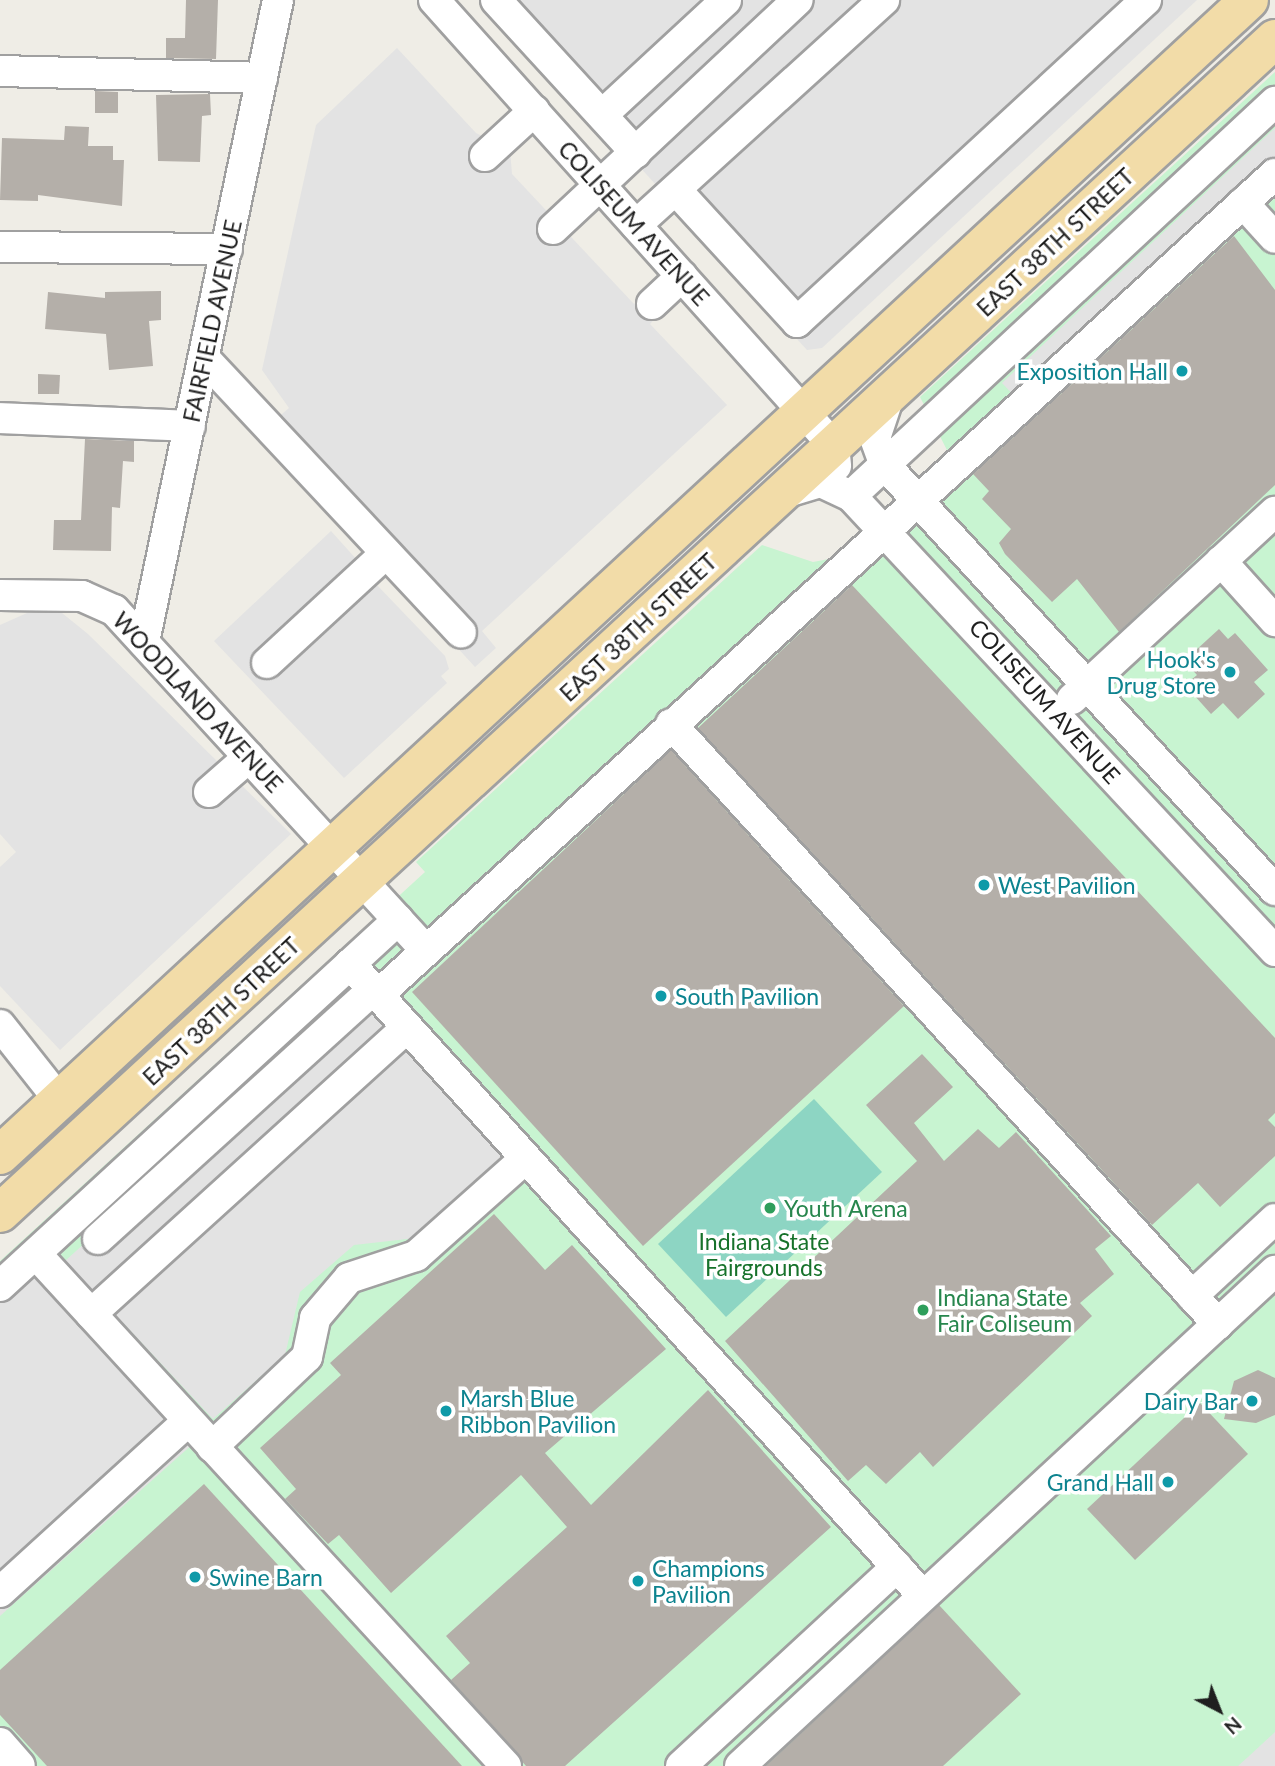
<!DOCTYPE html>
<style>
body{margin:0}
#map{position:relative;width:1275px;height:1766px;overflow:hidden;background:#efede6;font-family:Lato,sans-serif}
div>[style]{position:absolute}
.park>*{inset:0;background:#c8f4d1}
.pitch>*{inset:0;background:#8dd5c3}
.parking>*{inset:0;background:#e3e3e3}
.building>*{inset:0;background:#b4afa9}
.roads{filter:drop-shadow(2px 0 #a0a0a0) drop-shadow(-2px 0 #a0a0a0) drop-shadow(0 2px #a0a0a0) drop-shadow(0 -2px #a0a0a0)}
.minor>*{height:30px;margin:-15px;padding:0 15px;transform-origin:15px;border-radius:15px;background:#fff}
.major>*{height:38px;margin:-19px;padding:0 19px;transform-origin:19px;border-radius:19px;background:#f2dca8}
.dots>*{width:19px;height:19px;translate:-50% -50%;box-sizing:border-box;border:4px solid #fff;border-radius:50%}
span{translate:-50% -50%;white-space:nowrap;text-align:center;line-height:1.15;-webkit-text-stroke:7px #fff;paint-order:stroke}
.street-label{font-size:23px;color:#1f1f1f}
.culture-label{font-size:23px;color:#0d838f}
.right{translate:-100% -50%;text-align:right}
.left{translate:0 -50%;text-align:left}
.leisure-label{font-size:23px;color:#27864d}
.park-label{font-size:23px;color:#17722b}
.north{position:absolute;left:1184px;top:1675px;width:70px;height:70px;-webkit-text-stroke:5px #fff;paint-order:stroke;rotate:138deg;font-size:19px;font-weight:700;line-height:28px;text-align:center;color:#1f1f1f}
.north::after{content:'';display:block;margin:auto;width:24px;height:32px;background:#1f1f1f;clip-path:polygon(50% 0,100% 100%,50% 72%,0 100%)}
</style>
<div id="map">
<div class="park">
<div style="clip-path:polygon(1275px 72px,1275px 1766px,0 1766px,0 1261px,425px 872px,416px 862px,762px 545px,813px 562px,845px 556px,951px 458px,920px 397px)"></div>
</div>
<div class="pitch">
<div style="clip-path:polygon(814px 1099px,882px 1172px,726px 1317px,658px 1244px)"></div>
</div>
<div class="parking">
<div style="clip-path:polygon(487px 0,1197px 0,822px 348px,807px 350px)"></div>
<div style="clip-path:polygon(397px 48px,476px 133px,510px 150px,512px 174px,634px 304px,644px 296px,660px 313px,650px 324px,727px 405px,482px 631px,496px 648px,475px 667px,385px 569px,376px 584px,445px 656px,449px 669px,441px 676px,447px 683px,344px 778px,214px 641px,331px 531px,358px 561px,365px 554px,275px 420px,289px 408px,262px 370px,316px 125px)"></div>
<div style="clip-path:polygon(1275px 128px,1275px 164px,1022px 404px,1002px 383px)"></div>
<div style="clip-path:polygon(27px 613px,62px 613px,88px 634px,291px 834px,60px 1050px,0 986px,0 867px,16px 852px,0 834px,0 625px)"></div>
<div style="clip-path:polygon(356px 997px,506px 1158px,416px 1238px,354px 1245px,300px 1292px,285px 1355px,213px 1419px,65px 1261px)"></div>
<div style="clip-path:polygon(35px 1272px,195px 1442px,0 1616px,0 1303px)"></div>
<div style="clip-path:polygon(1275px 1732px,1275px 1766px,1238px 1766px,1248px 1757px)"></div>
</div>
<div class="building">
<div style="clip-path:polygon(186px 0,218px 0,216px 59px,166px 58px,166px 38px,185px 38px)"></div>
<div style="clip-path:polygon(95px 91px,118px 92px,118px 113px,95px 113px)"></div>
<div style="clip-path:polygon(210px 94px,211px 115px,202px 116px,200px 162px,158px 161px,156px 95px)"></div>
<div style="clip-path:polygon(65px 126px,89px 127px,88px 146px,113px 146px,113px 160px,124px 160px,122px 206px,38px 195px,38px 201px,0 200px,2px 138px,64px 140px)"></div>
<div style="clip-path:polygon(1234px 236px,1275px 290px,1275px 485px,1119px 632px,1077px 579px,1052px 602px,1005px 554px,999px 543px,1011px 529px,982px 499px,989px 491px,973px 474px)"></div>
<div style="clip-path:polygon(161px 291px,161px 320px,149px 321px,153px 366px,109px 370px,106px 334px,45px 329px,48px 292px,105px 298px,105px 292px)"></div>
<div style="clip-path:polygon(38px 374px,60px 375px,59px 394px,38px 394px)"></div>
<div style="clip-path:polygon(85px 439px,134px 441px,134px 462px,123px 461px,120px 508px,112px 507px,111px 551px,53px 550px,54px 520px,81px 520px)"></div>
<div style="clip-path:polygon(852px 585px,1275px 1038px,1275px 1113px,1268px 1120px,1275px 1127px,1275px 1156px,1220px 1207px,1198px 1183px,1152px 1225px,698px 728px)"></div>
<div style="clip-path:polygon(1219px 629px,1228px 639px,1235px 633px,1268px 670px,1254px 682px,1265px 694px,1238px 719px,1223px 703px,1211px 714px,1185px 685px,1197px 675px,1184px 661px)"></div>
<div style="clip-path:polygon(671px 750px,904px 1006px,643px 1246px,412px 992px)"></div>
<div style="clip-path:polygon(922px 1054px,953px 1087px,914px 1123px,944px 1161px,978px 1129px,999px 1148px,1016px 1132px,1111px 1236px,1095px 1249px,1114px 1274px,1080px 1303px,1092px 1316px,933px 1467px,920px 1452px,886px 1484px,866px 1465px,848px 1481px,725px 1341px,917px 1161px,866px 1105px)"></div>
<div style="clip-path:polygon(494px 1214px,545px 1270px,572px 1245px,666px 1349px,545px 1453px,591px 1505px,708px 1390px,831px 1527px,565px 1766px,526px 1766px,451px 1680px,470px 1663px,446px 1636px,567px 1527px,521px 1475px,391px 1593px,339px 1535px,328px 1544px,285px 1499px,296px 1489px,260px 1448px,341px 1375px,330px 1363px)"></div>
<div style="clip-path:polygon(1258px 1370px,1275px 1378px,1275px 1415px,1256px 1423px,1224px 1419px,1234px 1381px)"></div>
<div style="clip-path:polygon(1200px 1403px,1248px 1454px,1135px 1560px,1087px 1509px)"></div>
<div style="clip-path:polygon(204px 1484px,462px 1766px,47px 1766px,0 1715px,0 1670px)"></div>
<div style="clip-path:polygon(939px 1605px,1021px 1694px,943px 1766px,766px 1766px)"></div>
</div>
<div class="roads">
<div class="minor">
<div style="left:434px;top:0;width:599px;rotate:48.11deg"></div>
<div style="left:834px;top:446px;width:20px;rotate:84deg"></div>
<div style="left:496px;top:0;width:207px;rotate:47.5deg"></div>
<div style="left:0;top:71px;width:262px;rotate:1.5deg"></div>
<div style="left:602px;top:115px;width:169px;rotate:-42.8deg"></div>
<div style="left:485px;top:156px;width:67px;rotate:-42.6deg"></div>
<div style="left:676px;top:190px;width:179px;rotate:47.5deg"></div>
<div style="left:797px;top:322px;width:475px;rotate:-42.7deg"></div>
<div style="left:1243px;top:203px;width:47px;rotate:47.6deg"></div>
<div style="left:636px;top:225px;width:335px;rotate:-42.2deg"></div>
<div style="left:553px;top:229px;width:335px;rotate:-43.1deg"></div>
<div style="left:0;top:247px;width:227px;rotate:0.5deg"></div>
<div style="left:652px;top:304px;width:41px;rotate:-43deg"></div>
<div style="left:204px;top:358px;width:376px;rotate:46.9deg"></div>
<div style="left:889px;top:396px;width:44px;rotate:108.4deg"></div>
<div style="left:875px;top:438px;width:29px;rotate:70deg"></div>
<div style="left:885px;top:465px;width:577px;rotate:47.46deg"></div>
<div style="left:0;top:418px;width:190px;rotate:2.4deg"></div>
<div style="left:784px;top:493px;width:39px;rotate:-17deg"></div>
<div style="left:821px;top:482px;width:33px;rotate:25deg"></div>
<div style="left:851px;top:496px;width:622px;rotate:47.02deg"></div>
<div style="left:851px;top:496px;width:579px;rotate:-42.9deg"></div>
<div style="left:1221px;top:561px;width:81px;rotate:48deg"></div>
<div style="left:0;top:595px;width:82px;rotate:0.7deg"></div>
<div style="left:82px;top:596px;width:35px;rotate:24deg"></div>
<div style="left:114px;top:610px;width:462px;rotate:47.5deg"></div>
<div style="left:144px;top:642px;width:656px;rotate:-78.21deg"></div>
<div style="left:267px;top:663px;width:162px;rotate:-42.7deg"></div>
<div style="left:1072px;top:699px;width:276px;rotate:-42.7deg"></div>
<div style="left:671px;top:724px;width:812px;rotate:47.65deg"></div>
<div style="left:209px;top:792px;width:53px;rotate:-41.2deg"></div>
<div style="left:350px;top:964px;width:853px;rotate:47.8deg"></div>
<div style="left:378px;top:995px;width:1216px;rotate:-42.47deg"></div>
<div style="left:0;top:1025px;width:97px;rotate:51.7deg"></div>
<div style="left:98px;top:1239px;width:371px;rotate:-42.2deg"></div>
<div style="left:36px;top:1254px;width:695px;rotate:47.45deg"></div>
<div style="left:0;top:1286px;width:541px;rotate:-42.6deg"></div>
<div style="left:1192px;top:1296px;width:113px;rotate:-42.9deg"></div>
<div style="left:91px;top:1314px;width:427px;rotate:-42.2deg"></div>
<div style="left:212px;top:1447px;width:131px;rotate:-43.5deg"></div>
<div style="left:307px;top:1357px;width:40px;rotate:-78deg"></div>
<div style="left:315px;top:1318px;width:52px;rotate:-49.6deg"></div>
<div style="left:349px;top:1278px;width:71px;rotate:-18.2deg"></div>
<div style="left:416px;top:1256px;width:146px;rotate:-41.7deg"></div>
<div style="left:0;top:1592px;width:254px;rotate:-42.3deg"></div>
<div style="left:0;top:1743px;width:30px;rotate:49deg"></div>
<div style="left:681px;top:1766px;width:294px;rotate:-42.7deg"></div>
<div style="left:740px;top:1766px;width:729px;rotate:-42.78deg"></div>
</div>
<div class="major">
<div style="left:0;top:1155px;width:1701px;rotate:-42.76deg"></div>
<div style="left:0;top:1213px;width:1733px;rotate:-42.64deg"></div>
</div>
</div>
<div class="dots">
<div style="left:1182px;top:371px;background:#0f9aa8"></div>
<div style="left:1230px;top:672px;background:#0f9aa8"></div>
<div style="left:984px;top:885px;background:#0f9aa8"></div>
<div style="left:661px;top:996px;background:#0f9aa8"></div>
<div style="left:770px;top:1208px;background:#2e9e5b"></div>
<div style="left:923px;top:1310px;background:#2e9e5b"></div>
<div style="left:1252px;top:1401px;background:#0f9aa8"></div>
<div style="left:446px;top:1411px;background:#0f9aa8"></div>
<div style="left:1168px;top:1482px;background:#0f9aa8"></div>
<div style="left:195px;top:1577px;background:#0f9aa8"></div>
<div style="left:638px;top:1581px;background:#0f9aa8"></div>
</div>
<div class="street-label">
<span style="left:634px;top:223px;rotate:48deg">COLISEUM AVENUE</span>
<span style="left:1055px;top:242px;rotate:-43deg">EAST 38TH STREET</span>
<span style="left:212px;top:321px;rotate:-78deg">FAIRFIELD AVENUE</span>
<span style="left:638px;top:627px;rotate:-43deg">EAST 38TH STREET</span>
<span style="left:1045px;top:701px;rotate:48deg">COLISEUM AVENUE</span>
<span style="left:198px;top:702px;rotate:47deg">WOODLAND AVENUE</span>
<span style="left:221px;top:1011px;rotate:-43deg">EAST 38TH STREET</span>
</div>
<div class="culture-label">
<span class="right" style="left:1168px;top:371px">Exposition Hall</span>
<span class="right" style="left:1216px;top:672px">Hook's<br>Drug Store</span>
<span class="left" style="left:998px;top:885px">West Pavilion</span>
<span class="left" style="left:675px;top:996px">South Pavilion</span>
<span class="left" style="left:460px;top:1411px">Marsh Blue<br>Ribbon Pavilion</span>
<span class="right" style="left:1238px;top:1401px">Dairy Bar</span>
<span class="right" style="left:1154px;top:1482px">Grand Hall</span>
<span class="left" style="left:652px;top:1581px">Champions<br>Pavilion</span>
<span class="left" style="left:209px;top:1577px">Swine Barn</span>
</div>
<div class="leisure-label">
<span class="left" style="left:784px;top:1208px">Youth Arena</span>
<span class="left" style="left:937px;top:1310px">Indiana State<br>Fair Coliseum</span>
</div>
<div class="park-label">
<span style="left:764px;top:1254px">Indiana State<br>Fairgrounds</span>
</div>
<div class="north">N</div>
</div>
